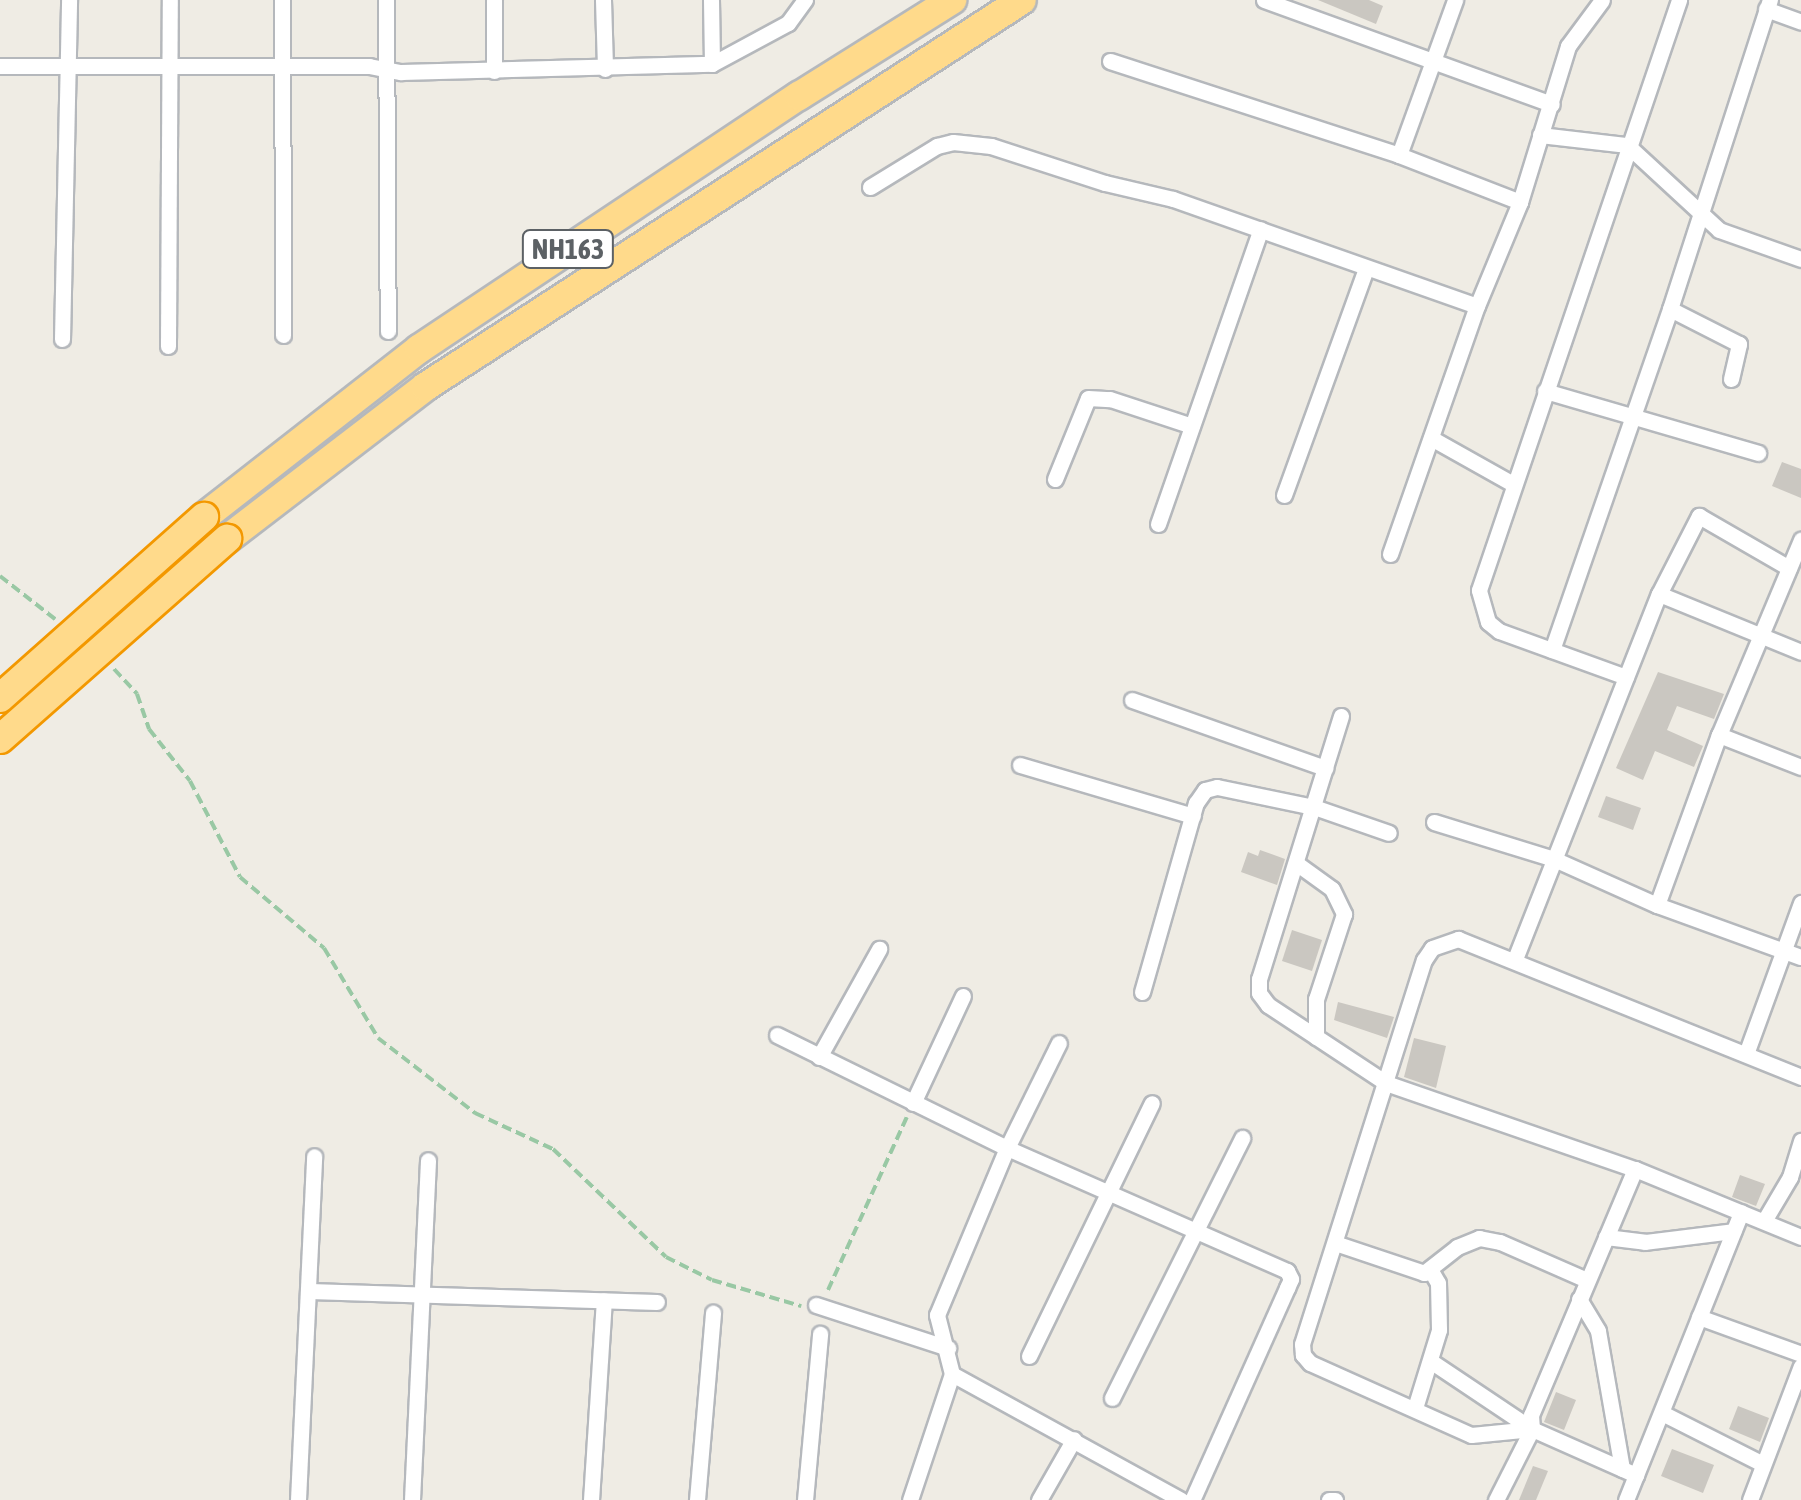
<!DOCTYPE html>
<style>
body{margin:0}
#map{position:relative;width:1801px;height:1500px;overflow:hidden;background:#efece4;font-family:"Asap Condensed",sans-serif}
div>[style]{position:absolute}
.building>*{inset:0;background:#cac7c1}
.path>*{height:4px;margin-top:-2px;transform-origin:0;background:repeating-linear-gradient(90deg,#99c8a4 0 10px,transparent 0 15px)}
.roads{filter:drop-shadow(2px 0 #b5b8bc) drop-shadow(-2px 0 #b5b8bc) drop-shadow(0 2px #b5b8bc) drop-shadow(0 -2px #b5b8bc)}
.street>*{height:15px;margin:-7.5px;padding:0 7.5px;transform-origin:7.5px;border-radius:7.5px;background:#fff}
.highway>*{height:28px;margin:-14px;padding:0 14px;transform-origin:14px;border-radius:14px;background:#ffda8b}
.bridges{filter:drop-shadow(2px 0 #f39800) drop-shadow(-2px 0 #f39800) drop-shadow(0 2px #f39800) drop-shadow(0 -2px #f39800)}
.highway-bridge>*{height:28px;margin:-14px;padding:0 14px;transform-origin:14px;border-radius:14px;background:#ffda8b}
span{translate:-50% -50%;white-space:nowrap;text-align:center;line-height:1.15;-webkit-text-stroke:8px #fff;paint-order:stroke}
.shield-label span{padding:2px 8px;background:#fff;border:2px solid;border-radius:8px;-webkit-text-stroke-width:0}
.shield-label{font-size:28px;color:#5c6165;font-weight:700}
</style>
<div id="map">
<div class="building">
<div style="clip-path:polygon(1318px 0,1369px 0,1383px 6px,1376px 24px)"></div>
<div style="clip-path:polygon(1782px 462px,1801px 469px,1801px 498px,1772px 486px)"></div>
<div style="clip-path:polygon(1658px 672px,1724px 694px,1714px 719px,1677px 706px,1667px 730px,1703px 746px,1694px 767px,1655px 751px,1643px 780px,1616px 768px)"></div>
<div style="clip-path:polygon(1606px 796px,1641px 808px,1633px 830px,1598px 817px)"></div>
<div style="clip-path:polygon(1260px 850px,1285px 859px,1277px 885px,1241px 872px,1248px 852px,1258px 856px)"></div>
<div style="clip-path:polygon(1292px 930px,1322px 940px,1312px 971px,1282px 961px)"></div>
<div style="clip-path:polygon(1338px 1002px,1394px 1017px,1387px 1038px,1334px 1020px)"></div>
<div style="clip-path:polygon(1414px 1038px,1446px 1046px,1436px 1088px,1404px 1077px)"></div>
<div style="clip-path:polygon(1740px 1175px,1765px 1184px,1756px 1206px,1732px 1197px)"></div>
<div style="clip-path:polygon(1556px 1392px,1576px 1400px,1564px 1430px,1544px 1422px)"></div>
<div style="clip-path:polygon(1738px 1406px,1769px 1418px,1760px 1442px,1729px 1429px)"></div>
<div style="clip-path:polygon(1672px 1449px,1714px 1465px,1703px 1493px,1661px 1476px)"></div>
<div style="clip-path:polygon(1533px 1466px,1548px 1471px,1536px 1500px,1519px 1500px)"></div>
</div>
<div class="path">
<div style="left:0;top:576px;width:70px;rotate:38deg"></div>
<div style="left:114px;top:669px;width:34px;rotate:47deg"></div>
<div style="left:137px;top:694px;width:37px;rotate:71deg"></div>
<div style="left:149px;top:729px;width:66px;rotate:51.7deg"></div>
<div style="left:190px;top:781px;width:108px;rotate:62.5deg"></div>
<div style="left:240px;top:877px;width:110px;rotate:40.2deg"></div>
<div style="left:324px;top:948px;width:105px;rotate:59deg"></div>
<div style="left:378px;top:1038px;width:123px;rotate:37.7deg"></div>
<div style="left:475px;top:1113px;width:86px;rotate:24.8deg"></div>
<div style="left:553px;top:1149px;width:156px;rotate:43.7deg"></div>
<div style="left:666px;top:1257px;width:51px;rotate:26.6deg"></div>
<div style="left:712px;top:1280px;width:93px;rotate:16.3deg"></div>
<div style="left:828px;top:1290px;width:190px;rotate:-65.5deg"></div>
</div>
<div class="roads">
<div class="street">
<div style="left:282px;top:0;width:335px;rotate:89.8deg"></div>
<div style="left:386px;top:0;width:331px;rotate:89.7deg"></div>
<div style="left:494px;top:0;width:71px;rotate:90deg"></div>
<div style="left:603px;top:0;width:69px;rotate:88.3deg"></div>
<div style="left:711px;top:0;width:64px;rotate:89.1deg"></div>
<div style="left:1264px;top:0;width:306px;rotate:19.9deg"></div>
<div style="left:1766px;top:9px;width:37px;rotate:20deg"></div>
<div style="left:1110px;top:61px;width:304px;rotate:18deg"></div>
<div style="left:1399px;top:155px;width:130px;rotate:21.2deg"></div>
<div style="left:0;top:66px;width:369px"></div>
<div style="left:369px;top:66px;width:33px;rotate:11deg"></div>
<div style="left:401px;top:72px;width:311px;rotate:-1.5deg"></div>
<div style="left:712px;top:64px;width:86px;rotate:-28.3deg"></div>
<div style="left:788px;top:23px;width:29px;rotate:-54deg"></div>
<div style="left:1540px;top:135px;width:88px;rotate:6.6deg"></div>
<div style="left:1627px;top:145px;width:125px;rotate:42.7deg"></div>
<div style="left:1719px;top:230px;width:87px;rotate:19.5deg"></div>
<div style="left:1399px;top:155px;width:165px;rotate:-70.1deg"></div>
<div style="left:870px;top:187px;width:79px;rotate:-31.5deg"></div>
<div style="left:937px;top:146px;width:16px;rotate:-14deg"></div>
<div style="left:953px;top:142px;width:38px;rotate:6deg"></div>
<div style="left:991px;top:146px;width:120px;rotate:18deg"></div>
<div style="left:1105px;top:183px;width:70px;rotate:13.2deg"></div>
<div style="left:1173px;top:199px;width:322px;rotate:19.4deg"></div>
<div style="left:62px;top:339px;width:339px;rotate:-88.8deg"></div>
<div style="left:168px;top:346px;width:346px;rotate:-89.7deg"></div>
<div style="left:1731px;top:379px;width:36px;rotate:-77deg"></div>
<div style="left:1739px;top:344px;width:77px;rotate:-153.1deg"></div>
<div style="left:1670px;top:309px;width:325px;rotate:-72.1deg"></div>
<div style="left:1545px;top:391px;width:222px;rotate:16.2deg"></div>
<div style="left:1431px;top:438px;width:94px;rotate:29.3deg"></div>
<div style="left:1055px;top:479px;width:87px;rotate:-67.8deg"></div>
<div style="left:1088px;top:398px;width:22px;rotate:3deg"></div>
<div style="left:1110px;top:399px;width:86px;rotate:18.2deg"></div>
<div style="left:1284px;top:495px;width:241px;rotate:-70.1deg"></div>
<div style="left:1158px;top:524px;width:312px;rotate:-70.8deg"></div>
<div style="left:1390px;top:554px;width:263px;rotate:-70.7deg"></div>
<div style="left:1477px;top:306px;width:113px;rotate:-67.5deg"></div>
<div style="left:1520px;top:202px;width:163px;rotate:-72.9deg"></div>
<div style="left:1568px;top:46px;width:57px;rotate:-53.5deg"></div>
<div style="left:1659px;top:594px;width:153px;rotate:22.2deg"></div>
<div style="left:1552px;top:650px;width:361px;rotate:-70.9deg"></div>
<div style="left:1626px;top:677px;width:135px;rotate:-160.1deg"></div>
<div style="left:1499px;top:631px;width:14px;rotate:-141deg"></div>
<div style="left:1488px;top:622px;width:33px;rotate:-106deg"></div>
<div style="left:1479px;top:590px;width:623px;rotate:-71.27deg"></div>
<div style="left:1132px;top:700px;width:205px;rotate:19.4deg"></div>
<div style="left:1341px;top:716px;width:275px;rotate:107.3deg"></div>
<div style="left:1259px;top:979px;width:14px;rotate:90deg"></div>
<div style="left:1259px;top:993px;width:15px;rotate:53deg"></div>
<div style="left:1268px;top:1005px;width:141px;rotate:33.5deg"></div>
<div style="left:1386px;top:1083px;width:263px;rotate:19.1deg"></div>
<div style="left:1635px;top:1169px;width:179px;rotate:22.3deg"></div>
<div style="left:1719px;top:735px;width:88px;rotate:21.3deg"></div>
<div style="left:1020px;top:765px;width:180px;rotate:16.4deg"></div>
<div style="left:1434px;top:822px;width:126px;rotate:17.1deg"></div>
<div style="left:1554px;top:859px;width:113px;rotate:24.1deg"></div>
<div style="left:1657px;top:905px;width:153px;rotate:19.9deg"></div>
<div style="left:1296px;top:863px;width:44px;rotate:35.8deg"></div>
<div style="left:1332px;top:889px;width:28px;rotate:64deg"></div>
<div style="left:1344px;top:914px;width:89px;rotate:108.2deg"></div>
<div style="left:1316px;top:999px;width:38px;rotate:90deg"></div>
<div style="left:1657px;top:905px;width:181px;rotate:-70deg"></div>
<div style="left:1719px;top:735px;width:212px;rotate:-67.2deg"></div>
<div style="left:1515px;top:959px;width:392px;rotate:-68.5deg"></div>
<div style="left:1659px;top:594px;width:88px;rotate:-62.9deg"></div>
<div style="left:1699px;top:516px;width:104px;rotate:30deg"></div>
<div style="left:1142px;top:992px;width:197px;rotate:-74.1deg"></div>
<div style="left:1196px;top:803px;width:16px;rotate:-55deg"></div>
<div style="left:1205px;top:790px;width:12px;rotate:-14deg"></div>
<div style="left:1217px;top:787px;width:99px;rotate:11.7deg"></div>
<div style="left:1314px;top:807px;width:79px;rotate:19.1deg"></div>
<div style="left:777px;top:1035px;width:256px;rotate:26.2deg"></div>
<div style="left:1007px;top:1148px;width:306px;rotate:23.7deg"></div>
<div style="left:1287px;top:1271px;width:9px;rotate:63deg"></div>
<div style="left:1291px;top:1279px;width:10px;rotate:114deg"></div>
<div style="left:1287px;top:1288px;width:232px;rotate:114.1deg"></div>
<div style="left:1746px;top:1054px;width:161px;rotate:-70deg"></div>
<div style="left:819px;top:1057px;width:124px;rotate:-60.9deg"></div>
<div style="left:913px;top:1103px;width:118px;rotate:-65deg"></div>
<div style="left:1635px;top:1169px;width:267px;rotate:112.9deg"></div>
<div style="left:1531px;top:1415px;width:14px;rotate:86deg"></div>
<div style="left:1532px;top:1429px;width:114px;rotate:23.9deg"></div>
<div style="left:1764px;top:1221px;width:51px;rotate:-59.4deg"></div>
<div style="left:1790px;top:1177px;width:38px;rotate:-73deg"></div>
<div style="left:1606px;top:1237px;width:39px;rotate:7deg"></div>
<div style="left:1645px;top:1242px;width:89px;rotate:-7.1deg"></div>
<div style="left:1335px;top:1243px;width:94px;rotate:18.6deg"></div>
<div style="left:1424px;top:1273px;width:42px;rotate:-38.2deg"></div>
<div style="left:1457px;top:1247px;width:24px;rotate:-22deg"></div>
<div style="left:1479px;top:1238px;width:21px;rotate:11deg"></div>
<div style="left:1500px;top:1242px;width:95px;rotate:23.6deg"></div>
<div style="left:309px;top:1291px;width:348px;rotate:1.8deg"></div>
<div style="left:1579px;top:1299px;width:37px;rotate:59deg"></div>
<div style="left:1598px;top:1331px;width:140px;rotate:80.1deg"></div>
<div style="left:816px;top:1305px;width:139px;rotate:18deg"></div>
<div style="left:1699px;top:1317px;width:109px;rotate:19.9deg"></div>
<div style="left:1029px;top:1356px;width:281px;rotate:-64.1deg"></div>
<div style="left:1432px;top:1362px;width:120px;rotate:33.8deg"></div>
<div style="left:952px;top:1374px;width:261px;rotate:28.8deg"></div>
<div style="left:1112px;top:1398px;width:291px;rotate:-63.4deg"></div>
<div style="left:1415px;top:1408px;width:82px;rotate:-72.9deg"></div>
<div style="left:1439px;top:1330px;width:47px;rotate:-91.2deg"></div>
<div style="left:1438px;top:1283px;width:14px;rotate:-120deg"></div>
<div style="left:1662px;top:1413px;width:113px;rotate:26.8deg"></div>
<div style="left:1532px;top:1429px;width:61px;rotate:174.4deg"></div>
<div style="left:1471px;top:1435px;width:176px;rotate:-155.9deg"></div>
<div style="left:1310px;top:1363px;width:11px;rotate:-131deg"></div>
<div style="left:1303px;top:1355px;width:11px;rotate:-95deg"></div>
<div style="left:1302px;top:1344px;width:403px;rotate:-72.4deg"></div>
<div style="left:1424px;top:960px;width:14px;rotate:-56deg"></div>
<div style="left:1432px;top:948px;width:28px;rotate:-19deg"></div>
<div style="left:1458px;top:939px;width:370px;rotate:21.9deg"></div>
<div style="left:298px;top:1500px;width:344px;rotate:-87.3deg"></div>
<div style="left:412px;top:1500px;width:340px;rotate:-87.3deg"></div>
<div style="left:591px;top:1500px;width:200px;rotate:-86.3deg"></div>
<div style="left:697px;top:1500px;width:188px;rotate:-85.1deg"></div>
<div style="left:805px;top:1500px;width:167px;rotate:-84.8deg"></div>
<div style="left:910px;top:1500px;width:133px;rotate:-71.6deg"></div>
<div style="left:952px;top:1374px;width:61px;rotate:-104.3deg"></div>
<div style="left:937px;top:1315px;width:181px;rotate:-67.3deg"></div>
<div style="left:1007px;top:1148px;width:117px;rotate:-63.7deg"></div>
<div style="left:1039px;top:1500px;width:70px;rotate:-60.2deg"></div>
<div style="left:1329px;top:1500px;width:6px"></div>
<div style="left:1496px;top:1500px;width:80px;rotate:-63.1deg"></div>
<div style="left:1626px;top:1500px;width:310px;rotate:-68.2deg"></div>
<div style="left:1750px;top:1500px;width:143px;rotate:-69.2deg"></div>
</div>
<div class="highway">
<div style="left:204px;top:517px;width:273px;rotate:-38deg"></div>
<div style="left:419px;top:349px;width:457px;rotate:-33.7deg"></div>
<div style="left:799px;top:96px;width:181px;rotate:-32.1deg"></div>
<div style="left:227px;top:539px;width:250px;rotate:-37.5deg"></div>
<div style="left:425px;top:387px;width:711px;rotate:-32.95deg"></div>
</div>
</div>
<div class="bridges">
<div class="highway-bridge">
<div style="left:0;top:698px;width:273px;rotate:-41.6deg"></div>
<div style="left:0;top:739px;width:303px;rotate:-41.4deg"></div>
</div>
</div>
<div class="shield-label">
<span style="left:568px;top:249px">NH163</span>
</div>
</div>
